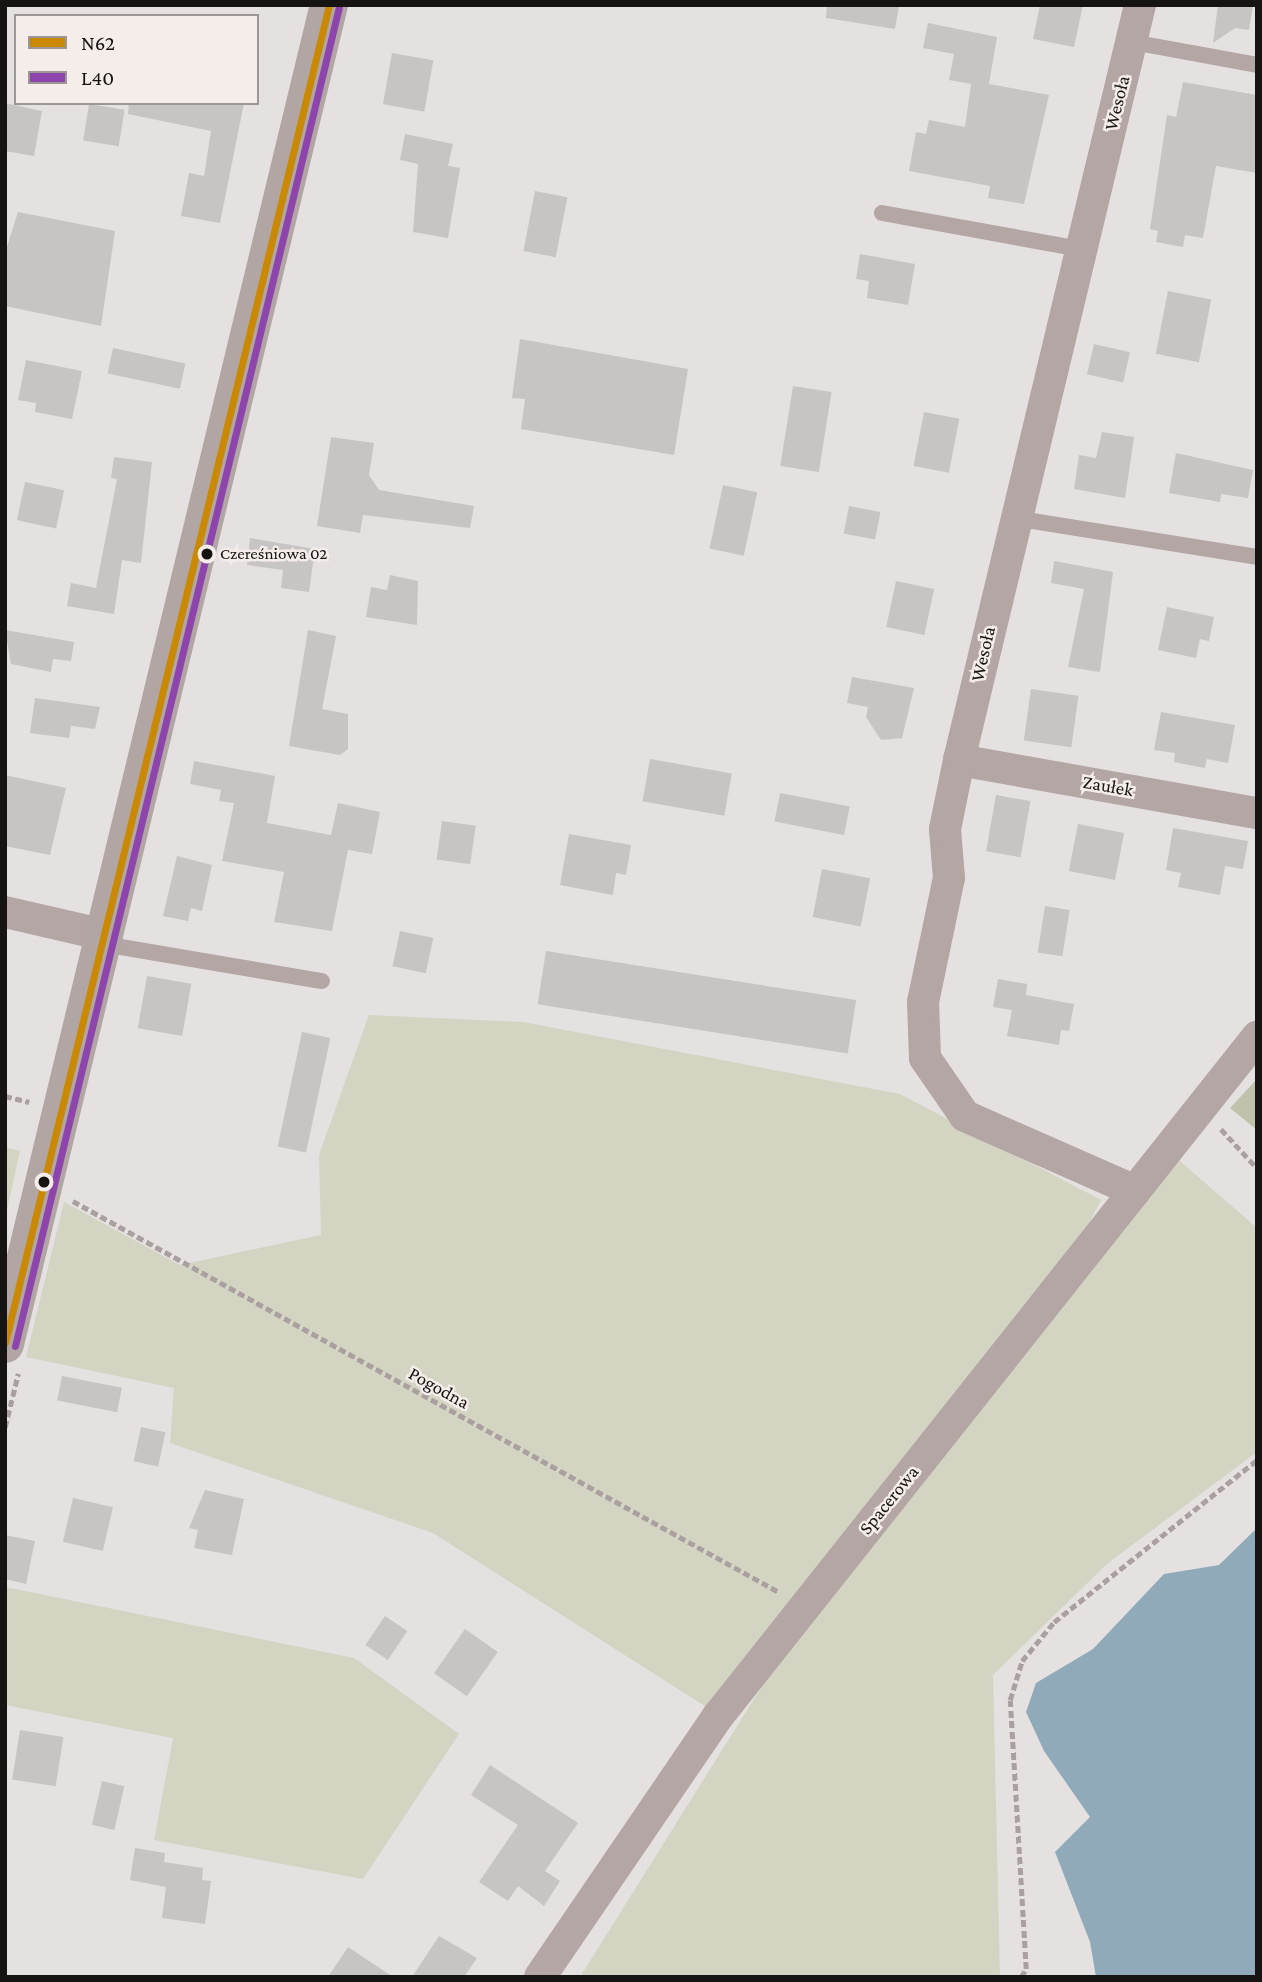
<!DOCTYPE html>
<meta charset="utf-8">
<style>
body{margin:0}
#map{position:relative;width:1262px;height:1982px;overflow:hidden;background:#e5e1e0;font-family:"Crimson Pro",serif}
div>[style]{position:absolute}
.green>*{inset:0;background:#d3d4c2}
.forest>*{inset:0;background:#c1c2ac}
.water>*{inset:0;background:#90aaba}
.building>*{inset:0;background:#c7c4c4;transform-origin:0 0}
.path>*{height:4.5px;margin-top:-2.25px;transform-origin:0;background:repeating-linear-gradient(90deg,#a9a09f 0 7px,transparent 0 10.5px)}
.lane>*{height:16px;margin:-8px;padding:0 8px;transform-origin:8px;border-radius:8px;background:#b3a6a5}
.street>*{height:32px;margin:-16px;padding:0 16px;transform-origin:16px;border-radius:16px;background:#b3a6a5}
.secondary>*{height:38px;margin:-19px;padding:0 19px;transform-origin:19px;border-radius:19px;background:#b2a6a4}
.bus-1>*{height:7px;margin:-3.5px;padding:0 3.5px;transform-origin:3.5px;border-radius:3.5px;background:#ca8904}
.bus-2>*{height:7px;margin:-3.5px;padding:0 3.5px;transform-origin:3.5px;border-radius:3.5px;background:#8e44ad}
.dots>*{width:19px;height:19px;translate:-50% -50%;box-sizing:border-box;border:4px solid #f5edea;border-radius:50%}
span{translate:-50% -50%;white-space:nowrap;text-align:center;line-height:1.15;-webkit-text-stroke:5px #f5edea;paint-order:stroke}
.bus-label{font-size:17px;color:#161413}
.left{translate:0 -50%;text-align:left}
.street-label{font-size:19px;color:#161413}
.frame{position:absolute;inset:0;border:7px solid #161413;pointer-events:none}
.legend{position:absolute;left:14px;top:14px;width:245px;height:91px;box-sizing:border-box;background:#f5edea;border:2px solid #9c9694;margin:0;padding:9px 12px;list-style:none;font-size:21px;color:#161413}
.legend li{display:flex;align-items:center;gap:14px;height:35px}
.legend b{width:35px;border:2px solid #9c9694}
</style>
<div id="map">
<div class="green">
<i style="clip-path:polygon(369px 1015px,523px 1022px,900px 1094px,1101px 1200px,1076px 1248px,711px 1710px,433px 1533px,170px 1443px,174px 1388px,26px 1357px,64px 1202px,180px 1265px,321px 1235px,319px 1155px)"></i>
<i style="clip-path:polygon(5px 1147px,20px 1151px,5px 1219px)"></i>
<i style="clip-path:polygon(1174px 1156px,1257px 1228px,1257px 1452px,1108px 1563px,993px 1675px,1000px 1977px,580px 1977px,789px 1643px)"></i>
<i style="clip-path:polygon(5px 1587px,354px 1658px,459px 1734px,363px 1879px,154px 1840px,173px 1738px,5px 1705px)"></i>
</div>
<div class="forest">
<i style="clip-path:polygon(1257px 1079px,1257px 1130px,1230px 1108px)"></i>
</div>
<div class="water">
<i style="clip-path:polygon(1257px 1528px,1257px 1977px,1096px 1977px,1090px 1942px,1055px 1852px,1090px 1817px,1044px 1751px,1026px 1712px,1036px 1683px,1093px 1649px,1164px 1574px,1219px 1565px)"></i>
</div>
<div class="building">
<i style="clip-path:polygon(827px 5px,899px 5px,895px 29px,826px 18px)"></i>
<i style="clip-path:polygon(1040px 5px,1083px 5px,1074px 47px,1033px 39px)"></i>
<i style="clip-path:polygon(1218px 5px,1253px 5px,1249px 30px,1235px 28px,1213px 43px)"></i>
<i style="clip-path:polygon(928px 23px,997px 37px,989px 84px,1049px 95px,1024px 204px,988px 198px,990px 186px,909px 171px,916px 132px,926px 134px,929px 120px,965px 127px,971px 84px,949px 80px,954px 54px,923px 48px)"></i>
<i style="left:392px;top:53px;width:42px;height:52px;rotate:10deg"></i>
<i style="clip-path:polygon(1183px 82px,1257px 95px,1257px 173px,1216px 166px,1203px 238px,1185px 235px,1183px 247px,1156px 242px,1158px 231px,1150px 229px,1167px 115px,1176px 117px)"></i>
<i style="clip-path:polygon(5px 103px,42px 111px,34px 156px,5px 151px)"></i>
<i style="clip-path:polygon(129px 103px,244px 103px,220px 223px,181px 216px,189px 173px,204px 176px,211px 131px,128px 114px)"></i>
<i style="left:89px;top:104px;width:36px;height:37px;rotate:9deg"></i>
<i style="clip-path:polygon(405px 134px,453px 144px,448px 166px,460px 168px,448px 238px,413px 232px,418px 164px,400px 160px)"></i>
<i style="left:535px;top:191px;width:33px;height:61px;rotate:11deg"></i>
<i style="clip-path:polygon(18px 212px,115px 231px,101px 326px,5px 306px,5px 253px)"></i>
<i style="clip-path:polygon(860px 254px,915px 264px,908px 305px,867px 298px,869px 281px,856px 279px)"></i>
<i style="left:1168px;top:291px;width:44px;height:64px;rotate:11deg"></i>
<i style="clip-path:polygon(520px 339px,688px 369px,674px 455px,521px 429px,525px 399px,512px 398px)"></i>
<i style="left:1094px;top:344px;width:37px;height:31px;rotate:13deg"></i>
<i style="left:113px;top:348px;width:74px;height:26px;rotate:12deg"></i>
<i style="clip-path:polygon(26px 360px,82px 371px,72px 419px,35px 412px,36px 403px,18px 400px)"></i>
<i style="left:793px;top:386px;width:39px;height:81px;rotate:9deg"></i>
<i style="left:924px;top:412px;width:36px;height:55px;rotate:11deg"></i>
<i style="clip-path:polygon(1102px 432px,1134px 437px,1125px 498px,1074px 489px,1079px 455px,1096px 458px)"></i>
<i style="clip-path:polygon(331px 437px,374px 443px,369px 475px,379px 490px,474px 506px,470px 528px,363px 515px,360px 533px,317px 526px)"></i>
<i style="clip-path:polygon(1176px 453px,1253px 470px,1248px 498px,1221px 494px,1220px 502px,1169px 493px)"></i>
<i style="clip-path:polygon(114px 457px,152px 462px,141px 563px,122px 560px,114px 614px,67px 606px,71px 583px,96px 588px,117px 479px,111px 478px)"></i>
<i style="left:25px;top:482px;width:40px;height:39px;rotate:12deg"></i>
<i style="left:723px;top:485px;width:35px;height:65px;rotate:12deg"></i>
<i style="left:849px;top:506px;width:32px;height:28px;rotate:11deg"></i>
<i style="clip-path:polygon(250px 538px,315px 549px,309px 592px,281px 588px,283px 570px,247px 565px)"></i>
<i style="clip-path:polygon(1054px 561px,1113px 572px,1100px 672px,1068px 667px,1084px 589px,1051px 583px)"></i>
<i style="clip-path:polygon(390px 575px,418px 581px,417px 625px,366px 617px,371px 587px,387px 590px)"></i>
<i style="left:896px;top:581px;width:39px;height:47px;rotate:12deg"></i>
<i style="clip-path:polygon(1167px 607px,1214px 617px,1209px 641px,1200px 639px,1196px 658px,1158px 650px)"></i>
<i style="clip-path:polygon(5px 630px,74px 642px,71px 661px,53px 659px,51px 672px,11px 664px)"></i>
<i style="clip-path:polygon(308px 630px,336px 636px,322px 709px,348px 714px,348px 749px,340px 755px,289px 746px)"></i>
<i style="clip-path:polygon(852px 677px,914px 688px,902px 738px,881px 740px,866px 717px,868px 707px,847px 703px)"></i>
<i style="left:1031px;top:689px;width:48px;height:52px;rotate:8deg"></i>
<i style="clip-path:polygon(35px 698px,100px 707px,95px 729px,71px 726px,69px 738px,30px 733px)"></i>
<i style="clip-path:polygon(1161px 712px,1235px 725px,1228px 763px,1207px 759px,1205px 768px,1189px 765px,1174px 762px,1175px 753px,1154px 750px)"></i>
<i style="left:650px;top:759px;width:83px;height:43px;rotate:10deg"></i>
<i style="clip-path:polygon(194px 761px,275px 776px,267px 823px,331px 835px,338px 803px,380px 812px,372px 854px,348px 850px,332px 931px,274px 922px,284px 872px,222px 861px,234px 803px,219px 801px,221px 790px,190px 784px)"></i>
<i style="clip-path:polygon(5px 775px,66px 788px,50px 855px,5px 846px)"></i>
<i style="left:780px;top:793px;width:71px;height:29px;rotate:11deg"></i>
<i style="left:996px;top:795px;width:35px;height:57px;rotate:10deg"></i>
<i style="left:442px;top:821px;width:34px;height:39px;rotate:8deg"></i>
<i style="left:1078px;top:824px;width:47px;height:48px;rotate:11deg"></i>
<i style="clip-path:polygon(1173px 828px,1248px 841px,1243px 869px,1225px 866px,1220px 895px,1178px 887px,1181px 873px,1166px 870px)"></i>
<i style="clip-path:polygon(569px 834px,631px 845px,626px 875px,616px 873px,613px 895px,560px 885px)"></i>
<i style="clip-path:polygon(177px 856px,212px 865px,202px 911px,191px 908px,188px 921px,163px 916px)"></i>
<i style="left:822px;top:869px;width:49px;height:49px;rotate:11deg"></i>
<i style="left:1045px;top:906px;width:25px;height:47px;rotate:9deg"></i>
<i style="left:400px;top:931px;width:34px;height:36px;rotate:12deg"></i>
<i style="left:546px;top:951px;width:314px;height:54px;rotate:9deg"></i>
<i style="left:147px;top:976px;width:45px;height:53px;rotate:10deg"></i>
<i style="clip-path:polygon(998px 979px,1027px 984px,1026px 995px,1074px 1004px,1069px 1031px,1061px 1030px,1059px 1045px,1007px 1036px,1012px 1010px,993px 1007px)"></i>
<i style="left:302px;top:1032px;width:29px;height:117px;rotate:12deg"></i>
<i style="left:62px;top:1376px;width:61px;height:25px;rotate:11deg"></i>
<i style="left:141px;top:1427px;width:25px;height:35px;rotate:12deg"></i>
<i style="clip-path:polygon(205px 1490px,244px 1499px,232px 1555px,194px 1548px,198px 1530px,189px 1528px)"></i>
<i style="left:73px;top:1498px;width:41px;height:45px;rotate:13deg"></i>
<i style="clip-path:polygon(5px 1535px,35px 1541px,26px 1584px,5px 1579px)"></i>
<i style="left:385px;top:1616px;width:27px;height:35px;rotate:34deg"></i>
<i style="left:465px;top:1629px;width:40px;height:54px;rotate:35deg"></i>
<i style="left:20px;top:1730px;width:44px;height:50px;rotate:9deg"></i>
<i style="clip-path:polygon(490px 1765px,578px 1823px,545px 1871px,560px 1881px,544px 1906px,518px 1886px,508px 1901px,479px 1882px,518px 1825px,471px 1795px)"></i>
<i style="left:102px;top:1781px;width:23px;height:45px;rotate:13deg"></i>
<i style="clip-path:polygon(135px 1848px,165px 1853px,164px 1862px,203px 1868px,202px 1880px,211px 1881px,205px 1924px,162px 1918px,166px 1887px,130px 1880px)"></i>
<i style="clip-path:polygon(439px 1936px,477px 1958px,464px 1977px,412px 1977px)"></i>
<i style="clip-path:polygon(348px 1947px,393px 1977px,328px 1977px)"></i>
</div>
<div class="path">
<i style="left:5px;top:1096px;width:25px;rotate:14deg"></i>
<i style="left:1221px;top:1129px;width:53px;rotate:47.3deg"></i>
<i style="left:73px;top:1201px;width:807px;rotate:28.98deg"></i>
<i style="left:5px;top:1427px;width:55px;rotate:-76.2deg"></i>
<i style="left:1021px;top:1977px;width:9px;rotate:-58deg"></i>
<i style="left:1026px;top:1969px;width:269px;rotate:-93.4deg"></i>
<i style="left:1010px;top:1700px;width:41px;rotate:-72.9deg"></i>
<i style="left:1022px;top:1661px;width:50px;rotate:-50.6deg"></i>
<i style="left:1054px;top:1622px;width:260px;rotate:-38.6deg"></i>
</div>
<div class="lane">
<i style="left:1132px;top:42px;width:127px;rotate:10.4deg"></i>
<i style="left:882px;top:213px;width:202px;rotate:10.3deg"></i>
<i style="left:1014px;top:518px;width:246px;rotate:9.1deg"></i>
<i style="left:103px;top:944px;width:222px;rotate:9.6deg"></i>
</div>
<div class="street">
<i style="left:959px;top:760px;width:303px;rotate:10.1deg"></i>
<i style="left:5px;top:912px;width:103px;rotate:13deg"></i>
<i style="left:1135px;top:1191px;width:186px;rotate:-156.2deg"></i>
<i style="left:965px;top:1116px;width:70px;rotate:-124.6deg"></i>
<i style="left:925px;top:1058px;width:56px;rotate:-92deg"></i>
<i style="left:923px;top:1002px;width:127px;rotate:-78.2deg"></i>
<i style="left:949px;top:878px;width:49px;rotate:-94.7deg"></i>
<i style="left:945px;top:829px;width:70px;rotate:-78.5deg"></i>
<i style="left:959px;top:760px;width:776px;rotate:-76.52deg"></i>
<i style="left:540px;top:1977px;width:317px;rotate:-55.7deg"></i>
<i style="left:719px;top:1715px;width:866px;rotate:-51.57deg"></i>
</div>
<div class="secondary">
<i style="left:5px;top:1344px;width:1378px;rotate:-76.4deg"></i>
</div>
<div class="bus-1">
<i style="left:5px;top:1343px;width:1377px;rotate:-76.39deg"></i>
</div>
<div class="bus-2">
<i style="left:15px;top:1346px;width:1378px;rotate:-76.4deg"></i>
</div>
<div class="dots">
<i style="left:207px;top:554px;background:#161413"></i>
<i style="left:44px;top:1182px;background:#161413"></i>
</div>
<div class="bus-label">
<span class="left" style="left:220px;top:554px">Czereśniowa 02</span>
</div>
<div class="street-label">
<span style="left:1117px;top:103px;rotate:-76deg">Wesoła</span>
<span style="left:983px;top:654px;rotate:-77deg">Wesoła</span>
<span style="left:1108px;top:786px;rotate:10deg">Zaułek</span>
<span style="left:439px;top:1388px;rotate:29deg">Pogodna</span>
<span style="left:889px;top:1500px;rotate:-51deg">Spacerowa</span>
</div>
<div class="frame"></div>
<ul class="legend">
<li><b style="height:9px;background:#ca8904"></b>N62</li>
<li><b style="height:9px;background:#8e44ad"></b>L40</li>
</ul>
</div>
